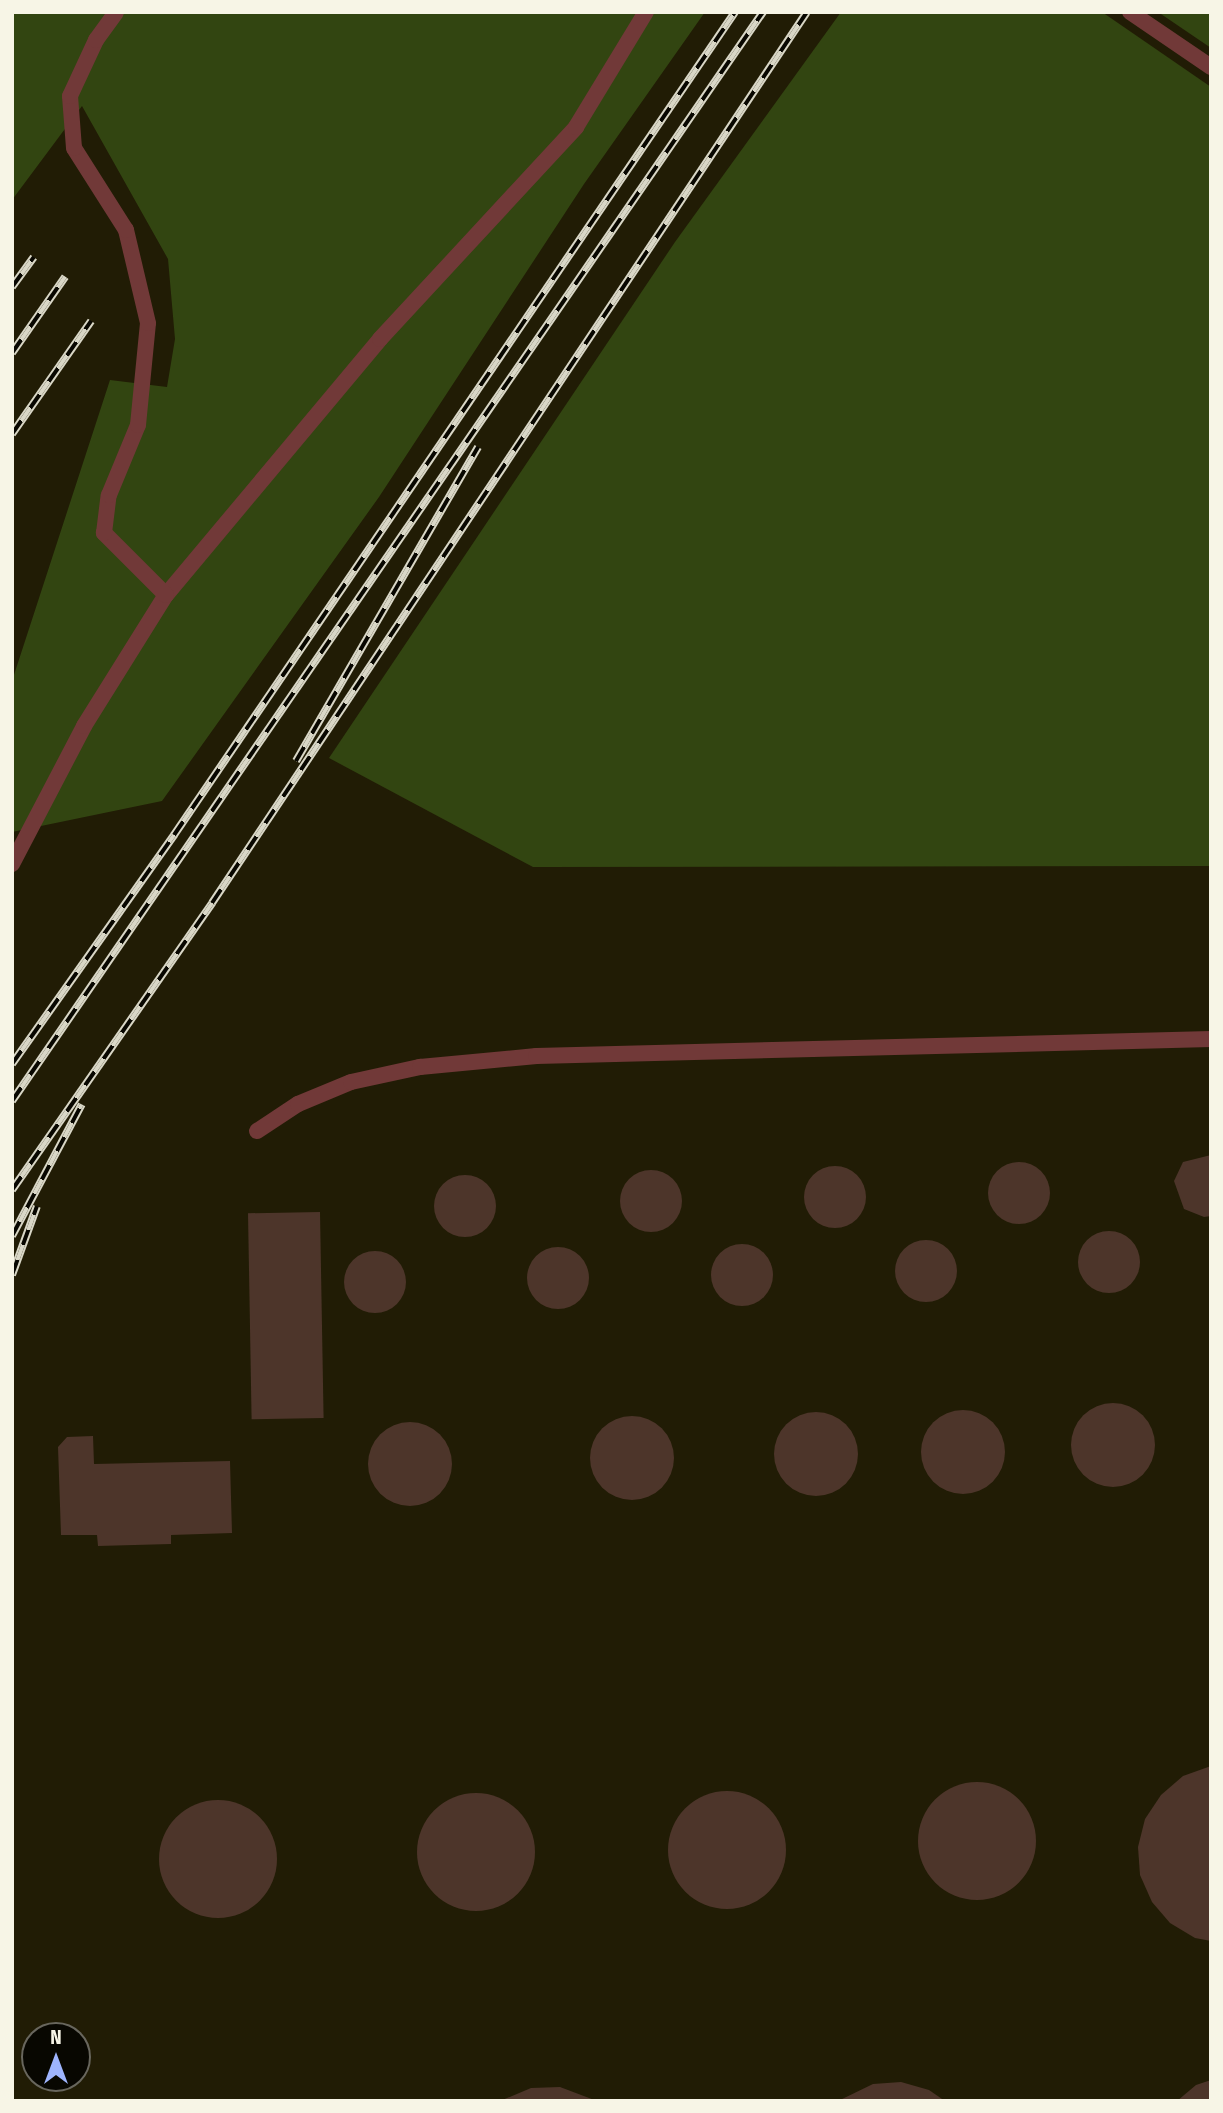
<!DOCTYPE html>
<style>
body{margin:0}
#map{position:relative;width:1223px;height:2113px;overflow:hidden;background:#211c05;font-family:"Fira Sans Condensed",sans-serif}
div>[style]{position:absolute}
.green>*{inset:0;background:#324511}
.building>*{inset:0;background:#4d352a;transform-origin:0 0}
.round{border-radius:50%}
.lane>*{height:16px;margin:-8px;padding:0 8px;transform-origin:8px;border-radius:8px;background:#713938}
.rail>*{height:8px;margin-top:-4px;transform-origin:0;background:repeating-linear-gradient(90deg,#080701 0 16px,#d9d7c7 0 32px);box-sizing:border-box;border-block:2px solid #d9d7c7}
span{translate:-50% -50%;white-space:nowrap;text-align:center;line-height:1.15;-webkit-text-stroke:5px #080701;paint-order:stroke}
.frame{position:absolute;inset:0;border:14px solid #f7f5e6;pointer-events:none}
.north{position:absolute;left:21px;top:2022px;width:70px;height:70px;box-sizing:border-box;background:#080701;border:2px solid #68665d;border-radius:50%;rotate:0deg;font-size:19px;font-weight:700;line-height:28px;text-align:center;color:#f7f5e6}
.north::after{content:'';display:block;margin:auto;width:24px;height:32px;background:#9eb4fd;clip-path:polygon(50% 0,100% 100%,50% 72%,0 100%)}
</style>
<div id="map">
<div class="green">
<i style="clip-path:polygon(12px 12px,705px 12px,584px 184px,379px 497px,162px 801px,12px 832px,12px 681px,110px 380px,167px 387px,175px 339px,168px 259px,82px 106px,12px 200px)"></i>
<i style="clip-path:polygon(841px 12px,1102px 12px,1211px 87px,1211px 866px,533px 867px,329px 758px,675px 242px)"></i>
<i style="clip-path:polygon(1158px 12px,1211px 12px,1211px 48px)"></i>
</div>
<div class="building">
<i style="clip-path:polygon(1211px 1155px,1211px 1216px,1204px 1217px,1184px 1209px,1174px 1181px,1183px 1162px)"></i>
<i class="round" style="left:988px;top:1162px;width:62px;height:62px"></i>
<i class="round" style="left:804px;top:1166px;width:62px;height:62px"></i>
<i class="round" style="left:620px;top:1170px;width:62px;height:62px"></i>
<i class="round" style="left:434px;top:1175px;width:62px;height:62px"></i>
<i style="left:320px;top:1212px;width:206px;height:72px;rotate:89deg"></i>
<i class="round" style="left:1078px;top:1231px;width:62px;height:62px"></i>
<i class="round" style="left:895px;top:1240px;width:62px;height:62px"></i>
<i class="round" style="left:711px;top:1244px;width:62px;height:62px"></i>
<i class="round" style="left:527px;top:1247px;width:62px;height:62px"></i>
<i class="round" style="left:344px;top:1251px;width:62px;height:62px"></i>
<i class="round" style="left:1071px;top:1403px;width:84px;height:84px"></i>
<i class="round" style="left:921px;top:1410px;width:84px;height:84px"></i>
<i class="round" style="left:774px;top:1412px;width:84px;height:84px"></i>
<i class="round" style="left:590px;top:1416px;width:84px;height:84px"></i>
<i class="round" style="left:368px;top:1422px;width:84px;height:84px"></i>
<i style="clip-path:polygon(93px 1436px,94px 1464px,230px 1461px,232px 1533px,171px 1535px,171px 1544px,98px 1546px,97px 1535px,61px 1535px,58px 1447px,67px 1437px)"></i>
<i style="clip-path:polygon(1211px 1766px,1211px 1941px,1195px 1938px,1170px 1923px,1152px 1902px,1140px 1875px,1138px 1847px,1145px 1819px,1161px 1795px,1183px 1776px)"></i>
<i class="round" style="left:918px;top:1782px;width:118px;height:118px"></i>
<i class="round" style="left:668px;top:1791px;width:118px;height:118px"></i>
<i class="round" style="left:417px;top:1793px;width:118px;height:118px"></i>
<i class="round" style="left:159px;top:1800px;width:118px;height:118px"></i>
<i style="clip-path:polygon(1211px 2080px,1211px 2101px,1177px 2101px,1196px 2085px)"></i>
<i style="clip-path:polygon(901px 2082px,929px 2090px,945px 2101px,838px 2101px,873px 2084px)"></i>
<i style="clip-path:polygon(560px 2087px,597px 2101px,500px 2101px,531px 2088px)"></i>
</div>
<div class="lane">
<i style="left:1130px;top:12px;width:98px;rotate:34.2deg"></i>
<i style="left:166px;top:595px;width:334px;rotate:-50.1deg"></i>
<i style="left:380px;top:339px;width:289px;rotate:-47.2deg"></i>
<i style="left:576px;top:127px;width:135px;rotate:-58.7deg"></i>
<i style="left:12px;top:864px;width:156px;rotate:-62.4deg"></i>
<i style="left:84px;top:726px;width:155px;rotate:-58deg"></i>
<i style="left:166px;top:595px;width:88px;rotate:-135deg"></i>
<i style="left:104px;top:533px;width:38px;rotate:-83deg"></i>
<i style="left:109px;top:495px;width:76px;rotate:-67.5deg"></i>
<i style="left:138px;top:425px;width:102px;rotate:-84.4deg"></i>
<i style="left:148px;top:323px;width:96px;rotate:-103.3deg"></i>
<i style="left:126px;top:230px;width:97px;rotate:-122.4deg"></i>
<i style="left:74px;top:148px;width:52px;rotate:-94.4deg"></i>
<i style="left:70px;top:96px;width:62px;rotate:-65.1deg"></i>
<i style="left:96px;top:40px;width:34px;rotate:-54deg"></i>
<i style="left:257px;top:1131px;width:49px;rotate:-33.4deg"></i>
<i style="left:298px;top:1104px;width:57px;rotate:-22.5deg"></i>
<i style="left:351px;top:1082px;width:71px;rotate:-12.3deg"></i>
<i style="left:420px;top:1067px;width:117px;rotate:-5.4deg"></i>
<i style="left:536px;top:1056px;width:675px;rotate:-1.44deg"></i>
</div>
<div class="rail">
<i style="left:12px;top:287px;width:37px;rotate:-54deg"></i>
<i style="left:12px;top:353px;width:93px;rotate:-55.1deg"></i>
<i style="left:12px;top:434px;width:138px;rotate:-55deg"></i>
<i style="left:296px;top:761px;width:363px;rotate:-59.9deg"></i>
<i style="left:12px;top:1064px;width:281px;rotate:-54.7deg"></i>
<i style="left:174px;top:835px;width:996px;rotate:-55.72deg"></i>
<i style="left:12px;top:1101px;width:1323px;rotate:-55.41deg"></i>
<i style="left:12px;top:1190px;width:350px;rotate:-55.1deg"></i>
<i style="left:212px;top:903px;width:1071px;rotate:-56.27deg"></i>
<i style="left:12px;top:1236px;width:149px;rotate:-62.1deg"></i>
<i style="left:12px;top:1275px;width:73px;rotate:-70.1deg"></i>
</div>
<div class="frame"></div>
<div class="north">N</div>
</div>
